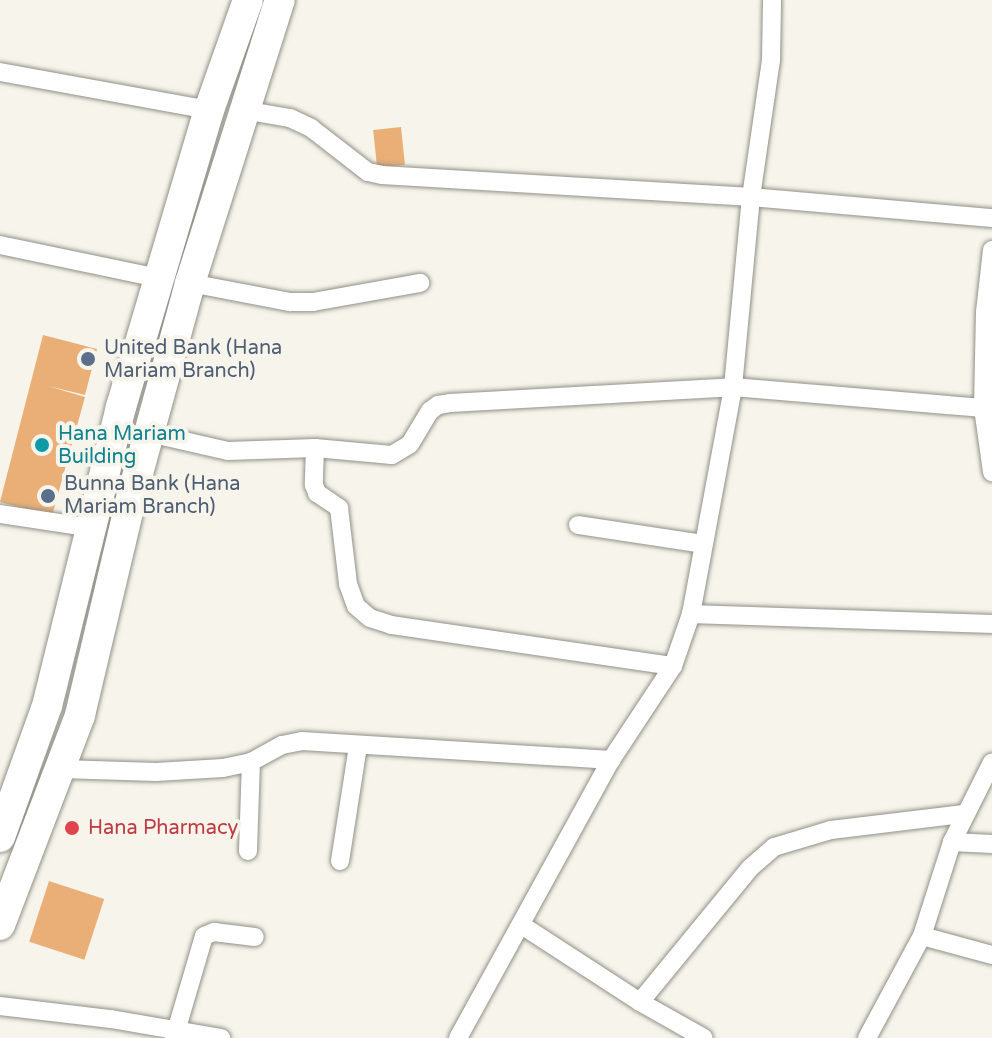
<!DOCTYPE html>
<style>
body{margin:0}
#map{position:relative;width:992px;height:1038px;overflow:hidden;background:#f7f5eb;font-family:"Varela Round",sans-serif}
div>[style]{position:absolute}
.building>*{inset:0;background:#e9af77;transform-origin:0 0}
.roads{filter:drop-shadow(0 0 2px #919087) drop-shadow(0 0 2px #919087)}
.minor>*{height:18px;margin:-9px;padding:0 9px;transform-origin:9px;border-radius:9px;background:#fff}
.primary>*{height:30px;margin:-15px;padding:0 15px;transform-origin:15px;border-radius:15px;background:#fff}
.dots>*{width:22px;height:22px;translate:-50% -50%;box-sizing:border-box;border:4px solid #f7f5eb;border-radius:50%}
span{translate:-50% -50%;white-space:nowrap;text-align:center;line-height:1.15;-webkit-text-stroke:8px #f7f5eb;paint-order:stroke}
.service-label{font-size:20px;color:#4e5e75}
.left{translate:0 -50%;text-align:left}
.culture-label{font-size:20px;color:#0d838f}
.health-label{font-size:20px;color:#be3a42}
</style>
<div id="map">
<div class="building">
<i style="left:401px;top:127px;width:38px;height:28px;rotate:84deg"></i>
<i style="clip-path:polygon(43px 335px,97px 349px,85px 395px,48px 386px,85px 397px,52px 516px,0 502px)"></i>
<i style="left:49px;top:881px;width:58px;height:64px;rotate:18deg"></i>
</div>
<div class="roads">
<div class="minor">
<i style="left:0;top:72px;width:212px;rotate:10.3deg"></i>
<i style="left:243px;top:110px;width:48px;rotate:9.7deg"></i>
<i style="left:290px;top:118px;width:23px;rotate:25deg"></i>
<i style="left:311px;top:128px;width:72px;rotate:37.7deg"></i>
<i style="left:368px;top:172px;width:14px;rotate:12deg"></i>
<i style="left:382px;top:175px;width:370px;rotate:3.4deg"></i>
<i style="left:751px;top:197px;width:242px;rotate:5deg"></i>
<i style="left:0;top:245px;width:161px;rotate:11.8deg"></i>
<i style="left:992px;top:250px;width:62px;rotate:96.4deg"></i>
<i style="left:985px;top:312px;width:96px;rotate:91.2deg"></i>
<i style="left:983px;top:408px;width:65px;rotate:82deg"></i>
<i style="left:190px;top:283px;width:102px;rotate:10.8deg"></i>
<i style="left:290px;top:302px;width:23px"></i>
<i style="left:313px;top:302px;width:109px;rotate:-10.1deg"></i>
<i style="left:149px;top:433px;width:81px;rotate:12.8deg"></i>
<i style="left:228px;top:451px;width:87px;rotate:-2deg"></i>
<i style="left:315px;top:448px;width:77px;rotate:5.2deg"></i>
<i style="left:392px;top:455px;width:21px;rotate:-31deg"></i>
<i style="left:410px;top:444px;width:39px;rotate:-59deg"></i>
<i style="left:430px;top:411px;width:10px;rotate:-37deg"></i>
<i style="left:438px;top:405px;width:12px;rotate:-9deg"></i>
<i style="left:450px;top:403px;width:283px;rotate:-3.2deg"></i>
<i style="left:733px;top:387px;width:251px;rotate:4.8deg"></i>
<i style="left:315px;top:448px;width:37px;rotate:92deg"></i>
<i style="left:314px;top:485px;width:9px;rotate:69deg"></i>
<i style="left:317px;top:493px;width:27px;rotate:34deg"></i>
<i style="left:339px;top:508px;width:77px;rotate:83.2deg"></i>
<i style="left:348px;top:584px;width:23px;rotate:70deg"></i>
<i style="left:356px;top:606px;width:18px;rotate:41deg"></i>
<i style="left:370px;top:618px;width:22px;rotate:18deg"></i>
<i style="left:391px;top:625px;width:285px;rotate:8.3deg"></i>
<i style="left:0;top:514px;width:94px;rotate:8.6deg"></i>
<i style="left:578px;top:525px;width:127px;rotate:8.6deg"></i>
<i style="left:691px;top:614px;width:301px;rotate:1.9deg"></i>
<i style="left:61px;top:769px;width:95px;rotate:1.8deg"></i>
<i style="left:156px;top:772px;width:67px;rotate:-3.4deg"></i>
<i style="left:223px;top:768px;width:29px;rotate:-12deg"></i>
<i style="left:251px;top:762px;width:35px;rotate:-29deg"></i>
<i style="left:282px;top:745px;width:20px;rotate:-11deg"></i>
<i style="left:302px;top:741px;width:310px;rotate:3.5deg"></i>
<i style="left:952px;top:842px;width:40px;rotate:2.9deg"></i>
<i style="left:248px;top:851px;width:89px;rotate:-88.1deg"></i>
<i style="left:340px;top:861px;width:116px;rotate:-81.1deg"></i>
<i style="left:523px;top:926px;width:140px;rotate:33deg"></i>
<i style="left:640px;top:1002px;width:73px;rotate:29.4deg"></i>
<i style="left:922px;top:936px;width:73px;rotate:15.2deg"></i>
<i style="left:640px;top:1002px;width:173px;rotate:-50.6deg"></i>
<i style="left:750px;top:868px;width:32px;rotate:-41deg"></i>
<i style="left:774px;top:847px;width:59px;rotate:-16.6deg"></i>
<i style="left:831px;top:830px;width:134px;rotate:-6.9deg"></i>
<i style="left:0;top:1006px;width:112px;rotate:6.7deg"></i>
<i style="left:111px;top:1019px;width:112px;rotate:9.8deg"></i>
<i style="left:174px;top:1038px;width:106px;rotate:-73.6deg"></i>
<i style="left:204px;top:936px;width:11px;rotate:-22deg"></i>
<i style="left:214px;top:932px;width:41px;rotate:7deg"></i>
<i style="left:458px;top:1038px;width:317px;rotate:-61.2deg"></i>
<i style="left:611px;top:760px;width:113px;rotate:-56.6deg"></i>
<i style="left:673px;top:666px;width:55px;rotate:-70.9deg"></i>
<i style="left:691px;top:614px;width:231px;rotate:-79.5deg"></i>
<i style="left:733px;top:387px;width:191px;rotate:-84.6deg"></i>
<i style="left:751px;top:197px;width:138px;rotate:-81.7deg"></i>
<i style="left:771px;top:60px;width:60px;rotate:-89deg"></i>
<i style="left:867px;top:1038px;width:116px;rotate:-61.7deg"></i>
<i style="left:922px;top:936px;width:99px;rotate:-72.3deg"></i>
<i style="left:952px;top:842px;width:89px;rotate:-63.4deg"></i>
</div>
<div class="primary">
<i style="left:0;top:837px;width:139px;rotate:-70.3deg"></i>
<i style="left:47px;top:706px;width:308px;rotate:-76.1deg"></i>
<i style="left:121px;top:407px;width:310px;rotate:-73.5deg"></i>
<i style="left:209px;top:110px;width:117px;rotate:-70.5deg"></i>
<i style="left:0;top:925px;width:225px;rotate:-69.1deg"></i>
<i style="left:80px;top:715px;width:222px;rotate:-76.7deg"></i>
<i style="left:131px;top:499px;width:224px;rotate:-74.7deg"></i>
<i style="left:190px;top:283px;width:297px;rotate:-72.4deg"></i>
</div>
</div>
<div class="dots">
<i style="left:88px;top:359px;background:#5c6f8a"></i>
<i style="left:42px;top:445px;background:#0f9aa8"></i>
<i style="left:48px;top:496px;background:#5c6f8a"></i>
<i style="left:72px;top:828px;background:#e0444e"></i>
</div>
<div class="service-label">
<span class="left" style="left:104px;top:360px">United Bank (Hana<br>Mariam Branch)</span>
<span class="left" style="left:64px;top:496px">Bunna Bank (Hana<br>Mariam Branch)</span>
</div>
<div class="culture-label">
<span class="left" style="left:58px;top:446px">Hana Mariam<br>Building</span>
</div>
<div class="health-label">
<span class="left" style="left:88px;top:828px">Hana Pharmacy</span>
</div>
</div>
